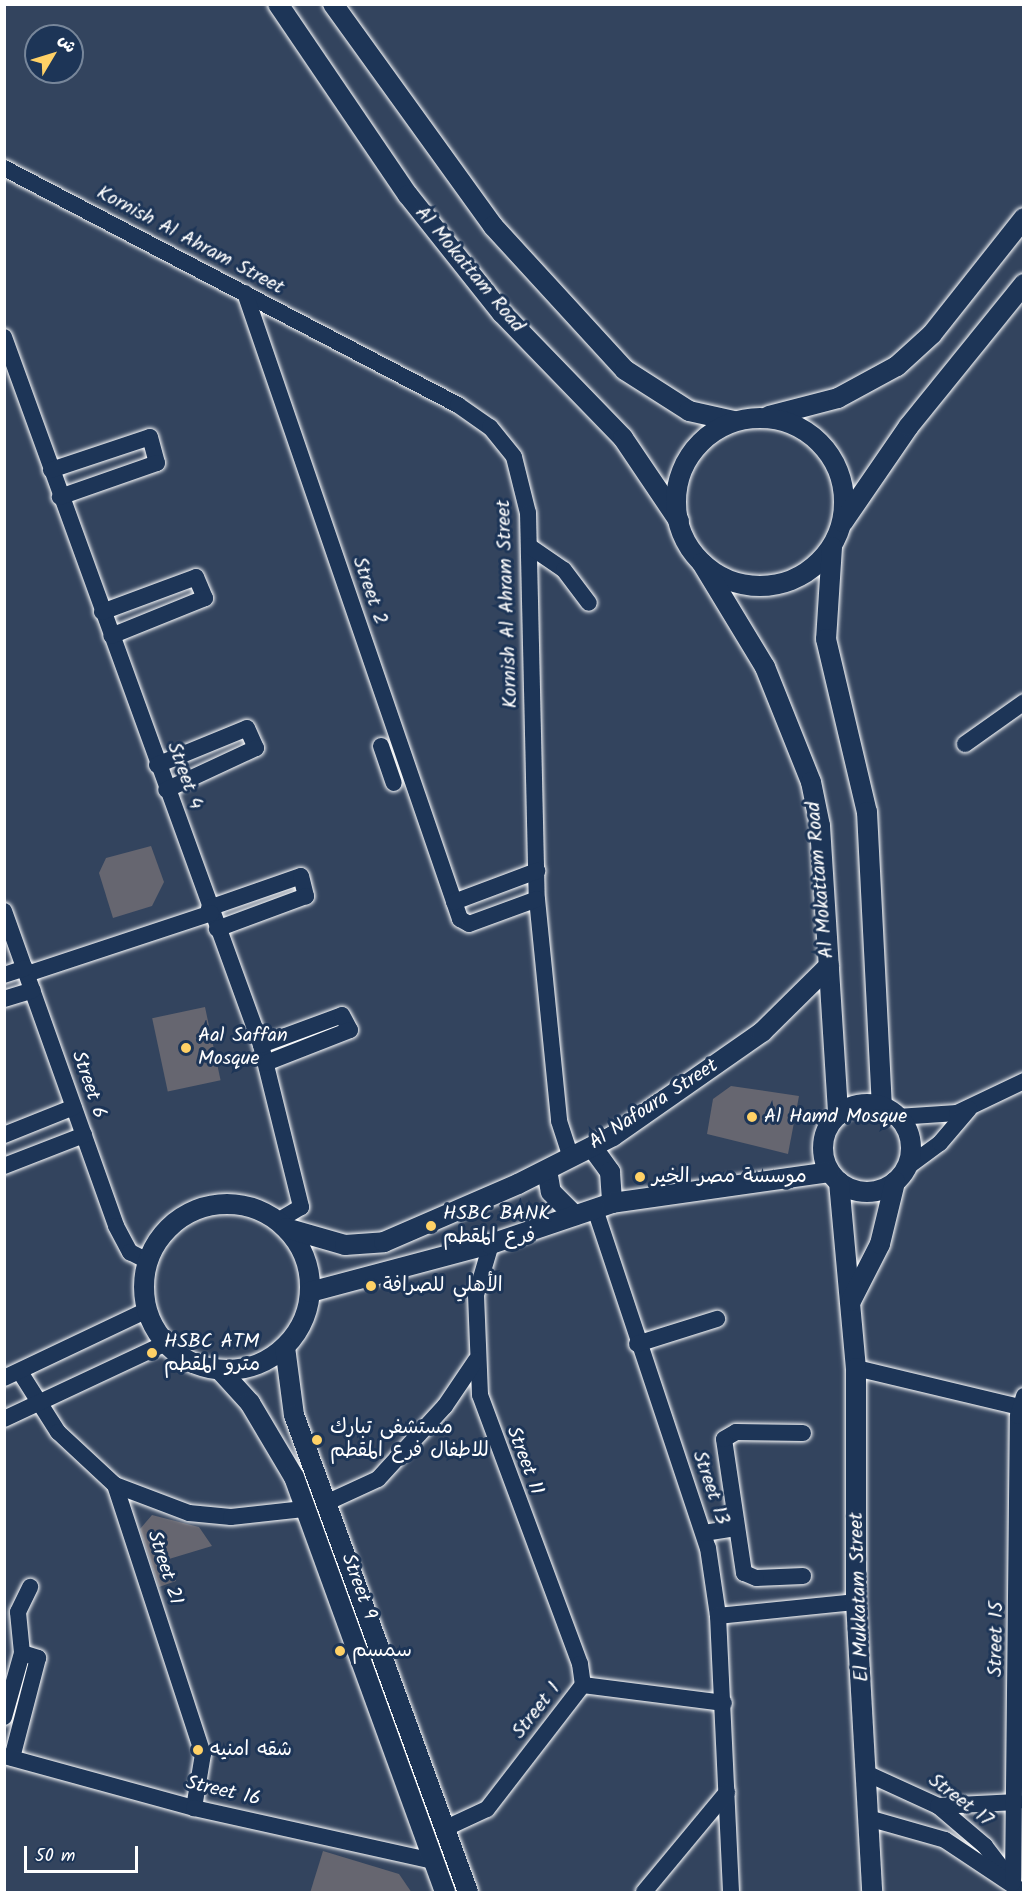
<!DOCTYPE html>
<meta charset="utf-8">
<style>
body{margin:0}
#map{position:relative;width:1028px;height:1897px;overflow:hidden;background:#33445e;font-family:Kalam,"Playpen Sans Arabic",sans-serif}
div>[style]{position:absolute}
.building>*{inset:0;background:#666670;transform-origin:0 0}
.roads{filter:drop-shadow(0 0 2px #fff) drop-shadow(0 0 2px #fff)}
.minor>*{height:16px;margin:-8px;padding:0 8px;transform-origin:8px;border-radius:8px;background:#1d3557}
.major>*{height:20px;margin:-10px;padding:0 10px;transform-origin:10px;border-radius:10px;background:#1d3557}
.major>.ring{margin:-10px;padding:0;box-sizing:content-box;background:none;border:20px solid #1d3557;border-radius:50%}
.dots>*{width:16px;height:16px;translate:-50% -50%;box-sizing:border-box;border:3px solid #1d3557;border-radius:50%}
span{translate:-50% -50%;white-space:nowrap;text-align:center;line-height:1.15;-webkit-text-stroke:6px #1d3557;paint-order:stroke}
.street-label{font-size:20px;color:#fff}
.poi-label{font-size:20px;color:#fff}
.left{translate:0 -50%;text-align:left}
.frame{position:absolute;inset:0;border:6px solid #fff;pointer-events:none}
.north{position:absolute;left:24px;top:24px;width:60px;height:60px;box-sizing:border-box;background:#1d3557;border:2px solid #77869a;border-radius:50%;rotate:52deg;font-size:16px;font-weight:700;line-height:24px;text-align:center;color:#fff}
.north::after{content:'';display:block;margin:auto;width:21px;height:27px;background:#ffd166;clip-path:polygon(50% 0,100% 100%,50% 72%,0 100%)}
.scale{position:absolute;left:24px;top:1846px;width:114px;height:27px;box-sizing:border-box;border:3px solid #fff;border-top:0;padding-left:8px;font-size:18px;line-height:21px;white-space:nowrap;color:#fff;-webkit-text-stroke:4px #1d3557;paint-order:stroke}
</style>
<div id="map">
<div class="building">
<i style="clip-path:polygon(151px 846px,164px 882px,152px 906px,113px 918px,99px 873px,106px 858px)"></i>
<i style="left:205px;top:1007px;width:75px;height:54px;rotate:78deg"></i>
<i style="clip-path:polygon(731px 1086px,799px 1096px,788px 1154px,707px 1134px,713px 1099px)"></i>
<i style="clip-path:polygon(152px 1515px,199px 1527px,212px 1546px,169px 1559px,176px 1581px,159px 1587px,140px 1529px)"></i>
<i style="clip-path:polygon(323px 1851px,399px 1874px,412px 1893px,310px 1893px)"></i>
</div>
<div class="roads">
<div class="minor">
<i style="left:4px;top:168px;width:512px;rotate:27.57deg"></i>
<i style="left:458px;top:405px;width:39px;rotate:35deg"></i>
<i style="left:490px;top:427px;width:38px;rotate:51deg"></i>
<i style="left:514px;top:457px;width:58px;rotate:76deg"></i>
<i style="left:528px;top:513px;width:386px;rotate:88.7deg"></i>
<i style="left:537px;top:899px;width:223px;rotate:84.3deg"></i>
<i style="left:559px;top:1121px;width:39px;rotate:72deg"></i>
<i style="left:245px;top:293px;width:662px;rotate:71.04deg"></i>
<i style="left:460px;top:919px;width:10px;rotate:29deg"></i>
<i style="left:469px;top:924px;width:72px;rotate:-20.2deg"></i>
<i style="left:4px;top:337px;width:753px;rotate:70.05deg"></i>
<i style="left:261px;top:1045px;width:167px;rotate:76.1deg"></i>
<i style="left:301px;top:1207px;width:27px;rotate:149deg"></i>
<i style="left:51px;top:470px;width:104px;rotate:-18.4deg"></i>
<i style="left:150px;top:437px;width:27px;rotate:75deg"></i>
<i style="left:157px;top:463px;width:103px;rotate:160.7deg"></i>
<i style="left:529px;top:546px;width:42px;rotate:34.4deg"></i>
<i style="left:564px;top:570px;width:41px;rotate:52.9deg"></i>
<i style="left:102px;top:612px;width:100px;rotate:-20.4deg"></i>
<i style="left:196px;top:577px;width:23px;rotate:67deg"></i>
<i style="left:205px;top:598px;width:101px;rotate:158deg"></i>
<i style="left:965px;top:744px;width:72px;rotate:-35.4deg"></i>
<i style="left:381px;top:746px;width:39px;rotate:71deg"></i>
<i style="left:157px;top:765px;width:97px;rotate:-22.3deg"></i>
<i style="left:247px;top:728px;width:22px;rotate:66deg"></i>
<i style="left:256px;top:748px;width:99px;rotate:155deg"></i>
<i style="left:454px;top:902px;width:89px;rotate:-20.5deg"></i>
<i style="left:209px;top:908px;width:97px;rotate:-19.2deg"></i>
<i style="left:301px;top:876px;width:21px;rotate:76deg"></i>
<i style="left:306px;top:896px;width:95px;rotate:159.7deg"></i>
<i style="left:4px;top:911px;width:334px;rotate:70.4deg"></i>
<i style="left:116px;top:1226px;width:30px;rotate:62deg"></i>
<i style="left:130px;top:1252px;width:20px;rotate:27deg"></i>
<i style="left:27px;top:974px;width:194px;rotate:-18.3deg"></i>
<i style="left:4px;top:975px;width:22px;rotate:-18deg"></i>
<i style="left:4px;top:999px;width:30px;rotate:-17deg"></i>
<i style="left:261px;top:1045px;width:86px;rotate:-20.3deg"></i>
<i style="left:342px;top:1015px;width:17px;rotate:62deg"></i>
<i style="left:350px;top:1030px;width:90px;rotate:158.6deg"></i>
<i style="left:897px;top:1117px;width:60px;rotate:-3.8deg"></i>
<i style="left:957px;top:1113px;width:74px;rotate:-25.5deg"></i>
<i style="left:4px;top:1135px;width:75px;rotate:-21.8deg"></i>
<i style="left:4px;top:1166px;width:86px;rotate:-21.2deg"></i>
<i style="left:906px;top:1168px;width:42px;rotate:-36.3deg"></i>
<i style="left:940px;top:1143px;width:45px;rotate:-49.5deg"></i>
<i style="left:595px;top:1209px;width:357px;rotate:71.6deg"></i>
<i style="left:708px;top:1548px;width:69px;rotate:81.6deg"></i>
<i style="left:718px;top:1616px;width:276px;rotate:87.3deg"></i>
<i style="left:491px;top:1244px;width:53px;rotate:106.4deg"></i>
<i style="left:476px;top:1295px;width:100px;rotate:87.7deg"></i>
<i style="left:480px;top:1395px;width:287px;rotate:69.6deg"></i>
<i style="left:580px;top:1664px;width:21px;rotate:82deg"></i>
<i style="left:637px;top:1344px;width:84px;rotate:-17.4deg"></i>
<i style="left:856px;top:1368px;width:173px;rotate:13.4deg"></i>
<i style="left:20px;top:1372px;width:71px;rotate:57.7deg"></i>
<i style="left:58px;top:1432px;width:78px;rotate:42.9deg"></i>
<i style="left:115px;top:1485px;width:283px;rotate:71.9deg"></i>
<i style="left:203px;top:1754px;width:55px;rotate:99.5deg"></i>
<i style="left:4px;top:1378px;width:158px;rotate:-25.4deg"></i>
<i style="left:4px;top:1419px;width:179px;rotate:-25.1deg"></i>
<i style="left:115px;top:1485px;width:79px;rotate:20.7deg"></i>
<i style="left:189px;top:1513px;width:42px;rotate:5.4deg"></i>
<i style="left:231px;top:1517px;width:73px;rotate:-6.3deg"></i>
<i style="left:328px;top:1502px;width:55px;rotate:-24.7deg"></i>
<i style="left:378px;top:1479px;width:99px;rotate:-47.5deg"></i>
<i style="left:445px;top:1406px;width:55px;rotate:-56deg"></i>
<i style="left:704px;top:1533px;width:32px;rotate:-9deg"></i>
<i style="left:803px;top:1576px;width:47px;rotate:177.6deg"></i>
<i style="left:756px;top:1578px;width:13px;rotate:-157deg"></i>
<i style="left:744px;top:1573px;width:135px;rotate:-98.5deg"></i>
<i style="left:724px;top:1439px;width:14px;rotate:-30deg"></i>
<i style="left:736px;top:1432px;width:67px;rotate:0.9deg"></i>
<i style="left:718px;top:1616px;width:139px;rotate:-5.8deg"></i>
<i style="left:22px;top:1653px;width:41px;rotate:-95.6deg"></i>
<i style="left:18px;top:1612px;width:28px;rotate:-64deg"></i>
<i style="left:4px;top:1717px;width:66px;rotate:-74.3deg"></i>
<i style="left:22px;top:1653px;width:17px;rotate:17deg"></i>
<i style="left:38px;top:1658px;width:103px;rotate:104.6deg"></i>
<i style="left:4px;top:1756px;width:197px;rotate:15.3deg"></i>
<i style="left:194px;top:1808px;width:246px;rotate:12.5deg"></i>
<i style="left:866px;top:1773px;width:79px;rotate:24.6deg"></i>
<i style="left:938px;top:1806px;width:62px;rotate:40.4deg"></i>
<i style="left:985px;top:1846px;width:46px;rotate:52.9deg"></i>
<i style="left:938px;top:1806px;width:79px;rotate:-2.9deg"></i>
<i style="left:868px;top:1818px;width:80px;rotate:15.9deg"></i>
<i style="left:945px;top:1840px;width:94px;rotate:33.7deg"></i>
<i style="left:446px;top:1828px;width:45px;rotate:-24.9deg"></i>
<i style="left:487px;top:1809px;width:157px;rotate:-52.3deg"></i>
<i style="left:583px;top:1685px;width:142px;rotate:7.3deg"></i>
<i style="left:1013px;top:1883px;width:467px;rotate:-89.4deg"></i>
<i style="left:1018px;top:1416px;width:21px;rotate:-73deg"></i>
<i style="left:644px;top:1892px;width:130px;rotate:-50.3deg"></i>
</div>
<div class="major">
<i style="left:278px;top:4px;width:231px;rotate:55.8deg"></i>
<i style="left:408px;top:195px;width:151px;rotate:51.5deg"></i>
<i style="left:502px;top:313px;width:174px;rotate:45.9deg"></i>
<i style="left:623px;top:438px;width:100px;rotate:56deg"></i>
<i style="left:333px;top:4px;width:274px;rotate:54.2deg"></i>
<i style="left:493px;top:226px;width:195px;rotate:47.5deg"></i>
<i style="left:625px;top:370px;width:76px;rotate:32.6deg"></i>
<i style="left:689px;top:411px;width:46px;rotate:12.5deg"></i>
<i style="left:769px;top:416px;width:71px;rotate:-14.6deg"></i>
<i style="left:838px;top:398px;width:67px;rotate:-28.5deg"></i>
<i style="left:897px;top:366px;width:47px;rotate:-42.4deg"></i>
<i style="left:932px;top:334px;width:148px;rotate:-51.6deg"></i>
<i class="ring" style="left:676px;top:418px;width:148px;height:148px"></i>
<i style="left:843px;top:522px;width:116px;rotate:-55.5deg"></i>
<i style="left:909px;top:426px;width:183px;rotate:-51deg"></i>
<i style="left:832px;top:547px;width:92px;rotate:93.7deg"></i>
<i style="left:826px;top:639px;width:178px;rotate:76.7deg"></i>
<i style="left:867px;top:812px;width:295px;rotate:87.1deg"></i>
<i style="left:702px;top:563px;width:122px;rotate:58.8deg"></i>
<i style="left:765px;top:667px;width:124px;rotate:68.2deg"></i>
<i style="left:811px;top:782px;width:45px;rotate:78.4deg"></i>
<i style="left:820px;top:826px;width:290px;rotate:86.4deg"></i>
<i class="ring" style="left:823px;top:1104px;width:68px;height:68px"></i>
<i style="left:592px;top:1147px;width:31px;rotate:54deg"></i>
<i style="left:610px;top:1172px;width:31px;rotate:86deg"></i>
<i style="left:547px;top:1170px;width:22px;rotate:80deg"></i>
<i style="left:551px;top:1192px;width:33px;rotate:45deg"></i>
<i style="left:839px;top:1182px;width:187px;rotate:84.8deg"></i>
<i style="left:856px;top:1368px;width:234px;rotate:90deg"></i>
<i style="left:856px;top:1602px;width:290px;rotate:86.8deg"></i>
<i class="ring" style="left:144px;top:1204px;width:146px;height:146px"></i>
<i style="left:286px;top:1228px;width:61px;rotate:16.1deg"></i>
<i style="left:345px;top:1245px;width:39px;rotate:-4deg"></i>
<i style="left:384px;top:1242px;width:146px;rotate:-23.4deg"></i>
<i style="left:518px;top:1184px;width:106px;rotate:-26.8deg"></i>
<i style="left:613px;top:1136px;width:182px;rotate:-34.9deg"></i>
<i style="left:762px;top:1032px;width:94px;rotate:-44.6deg"></i>
<i style="left:310px;top:1292px;width:187px;rotate:-14.9deg"></i>
<i style="left:491px;top:1244px;width:128px;rotate:-18.7deg"></i>
<i style="left:612px;top:1203px;width:220px;rotate:-8.1deg"></i>
<i style="left:851px;top:1301px;width:64px;rotate:-63deg"></i>
<i style="left:880px;top:1244px;width:64px;rotate:-76.4deg"></i>
<i style="left:285px;top:1347px;width:69px;rotate:82.5deg"></i>
<i style="left:294px;top:1415px;width:508px;rotate:69.96deg"></i>
<i style="left:220px;top:1370px;width:45px;rotate:47.7deg"></i>
<i style="left:250px;top:1403px;width:86px;rotate:59.3deg"></i>
<i style="left:294px;top:1477px;width:442px;rotate:70deg"></i>
</div>
</div>
<div class="dots">
<i style="left:186px;top:1048px;background:#ffd166"></i>
<i style="left:752px;top:1117px;background:#ffd166"></i>
<i style="left:640px;top:1177px;background:#ffd166"></i>
<i style="left:431px;top:1226px;background:#ffd166"></i>
<i style="left:371px;top:1286px;background:#ffd166"></i>
<i style="left:152px;top:1353px;background:#ffd166"></i>
<i style="left:317px;top:1440px;background:#ffd166"></i>
<i style="left:340px;top:1651px;background:#ffd166"></i>
<i style="left:198px;top:1750px;background:#ffd166"></i>
</div>
<div class="street-label">
<span style="left:190px;top:241px;rotate:28deg">Kornish Al Ahram Street</span>
<span style="left:469px;top:270px;rotate:50deg">Al Mokattam Road</span>
<span style="left:369px;top:591px;rotate:71deg">Street 2</span>
<span style="left:508px;top:604px;rotate:-92deg">Kornish Al Ahram Street</span>
<span style="left:184px;top:776px;rotate:70deg">Street 4</span>
<span style="left:821px;top:880px;rotate:-95deg">Al Mokattam Road</span>
<span style="left:88px;top:1085px;rotate:71deg">Street 6</span>
<span style="left:654px;top:1105px;rotate:-33deg">Al Nafoura Street</span>
<span style="left:524px;top:1461px;rotate:69deg">Street 11</span>
<span style="left:710px;top:1488px;rotate:71deg">Street 13</span>
<span style="left:164px;top:1568px;rotate:72deg">Street 21</span>
<span style="left:358px;top:1587px;rotate:70deg">Street 9</span>
<span style="left:860px;top:1597px;rotate:-92deg">El Mukkatam Street</span>
<span style="left:997px;top:1639px;rotate:-89deg">Street 15</span>
<span style="left:537px;top:1711px;rotate:-52deg">Street 1</span>
<span style="left:223px;top:1792px;rotate:13deg">Street 16</span>
<span style="left:960px;top:1801px;rotate:37deg">Street 17</span>
</div>
<div class="poi-label">
<span class="left" style="left:198px;top:1048px">Aal Saffan<br>Mosque</span>
<span class="left" style="left:764px;top:1117px">Al Hamd Mosque</span>
<span class="left" style="left:652px;top:1177px">موسسة مصر الخير</span>
<span class="left" style="left:443px;top:1226px">HSBC BANK<br>فرع المقطم</span>
<span class="left" style="left:383px;top:1286px">الأهلي للصرافة</span>
<span class="left" style="left:164px;top:1354px">HSBC ATM<br>مترو المقطم</span>
<span class="left" style="left:330px;top:1440px">مستشفى تبارك<br>للاطفال فرع المقطم</span>
<span class="left" style="left:352px;top:1651px">سمسم</span>
<span class="left" style="left:210px;top:1750px">شقه امنيه</span>
</div>
<div class="frame"></div>
<div class="north">ش</div>
<div class="scale">50 m</div>
</div>
